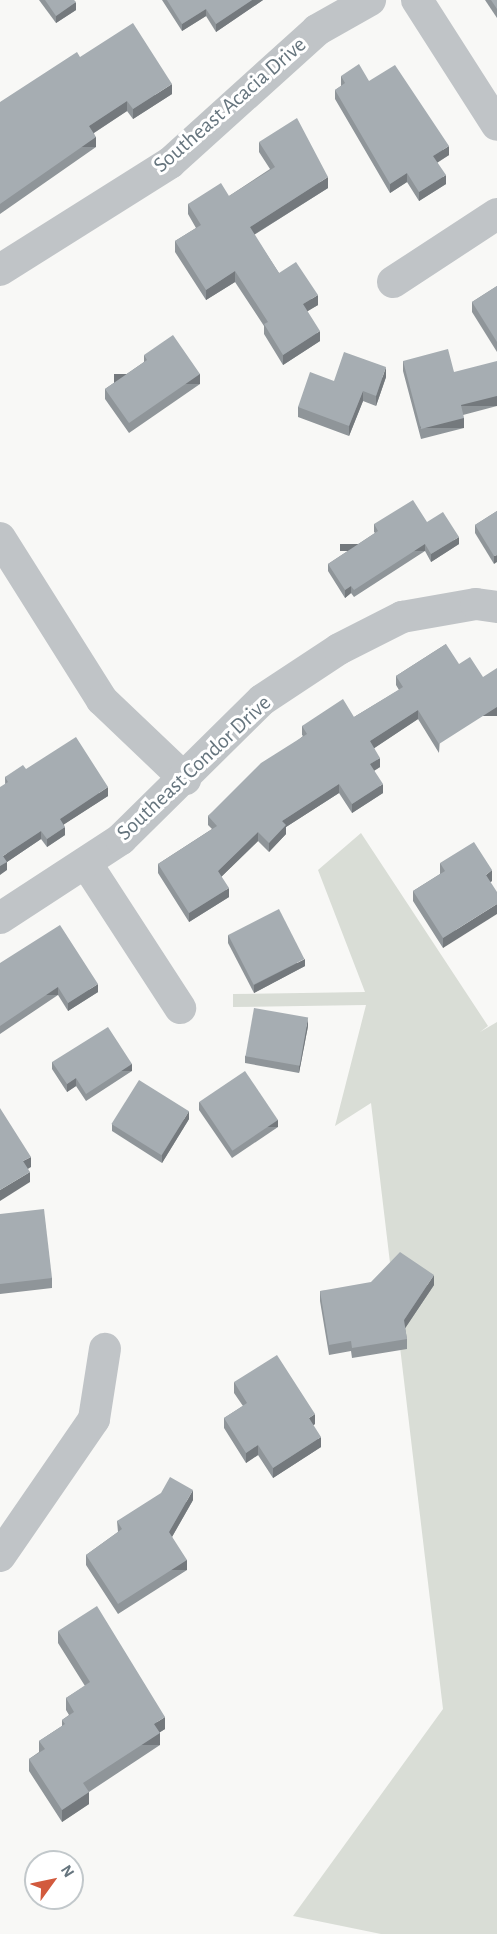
<!DOCTYPE html>
<style>
body{margin:0}
#map{position:relative;width:497px;height:1934px;overflow:hidden;background:#f8f8f6;font-family:"Alegreya Sans",sans-serif}
div>[style]{position:absolute}
.green>*{inset:0;background:#d9ddd6}
.minor>*{height:32px;margin:-16px;padding:0 16px;transform-origin:16px;border-radius:16px;background:#c0c4c7}
.wall>*{inset:0;background:#8f9599}
.shaded-wall>*{inset:0;background:#74797d;transform-origin:0 0}
.building>*{inset:0;background:#a6adb2;transform-origin:0 0}
span{translate:-50% -50%;white-space:nowrap;text-align:center;line-height:1.15;-webkit-text-stroke:6px #fff;paint-order:stroke}
.street-label{font-size:22px;color:#66757e}
.north{position:absolute;left:24px;top:1850px;width:60px;height:60px;box-sizing:border-box;background:#fff;border:2px solid #c2c8cb;border-radius:50%;rotate:57deg;font-size:16px;font-weight:700;line-height:24px;text-align:center;color:#66757e}
.north::after{content:'';display:block;margin:auto;width:21px;height:27px;background:#d25a3d;clip-path:polygon(50% 0,100% 100%,50% 72%,0 100%)}
</style>
<div id="map">
<div class="green">
<i style="clip-path:polygon(361px 833px,488px 1026px,480px 1032px,497px 1022px,497px 1934px,381px 1934px,293px 1916px,443px 1709px,371px 1103px,335px 1126px,366px 1005px,233px 1007px,233px 994px,365px 992px,318px 870px)"></i>
</div>
<div class="minor">
<i style="left:417px;top:0;width:148px;rotate:57.4deg"></i>
<i style="left:0;top:270px;width:201px;rotate:-32.2deg"></i>
<i style="left:170px;top:163px;width:198px;rotate:-42.1deg"></i>
<i style="left:317px;top:30px;width:61px;rotate:-29.5deg"></i>
<i style="left:393px;top:282px;width:124px;rotate:-33.2deg"></i>
<i style="left:0;top:538px;width:191px;rotate:57.8deg"></i>
<i style="left:102px;top:700px;width:115px;rotate:43.6deg"></i>
<i style="left:86px;top:863px;width:173px;rotate:57deg"></i>
<i style="left:0;top:918px;width:145px;rotate:-33.1deg"></i>
<i style="left:121px;top:839px;width:198px;rotate:-44.6deg"></i>
<i style="left:262px;top:700px;width:92px;rotate:-33.5deg"></i>
<i style="left:339px;top:649px;width:71px;rotate:-26.9deg"></i>
<i style="left:402px;top:617px;width:75px;rotate:-10deg"></i>
<i style="left:476px;top:604px;width:21px;rotate:8deg"></i>
<i style="left:0;top:1556px;width:166px;rotate:-55.5deg"></i>
<i style="left:94px;top:1419px;width:71px;rotate:-81.1deg"></i>
</div>
<div class="wall">
<i style="clip-path:polygon(39px 0,74px 0,76px 10px,56px 23px)"></i>
<i style="clip-path:polygon(162px 0,263px 0,216px 32px,206px 16px,182px 31px)"></i>
<i style="clip-path:polygon(485px 0,497px 0,497px 18px)"></i>
<i style="clip-path:polygon(341px 76px,369px 81px,449px 155px,437px 163px,446px 184px,419px 201px,407px 182px,390px 193px,335px 99px,335px 90px,341px 86px)"></i>
<i style="clip-path:polygon(172px 94px,133px 119px,127px 111px,94px 133px,96px 147px,0 214px,0 102px)"></i>
<i style="clip-path:polygon(259px 142px,328px 188px,254px 235px,279px 273px,318px 305px,307px 311px,320px 341px,283px 365px,264px 334px,264px 326px,235px 282px,206px 300px,175px 252px,175px 241px,196px 228px,188px 214px,188px 204px,229px 196px,270px 169px,259px 152px)"></i>
<i style="clip-path:polygon(497px 286px,497px 352px,472px 312px,472px 302px)"></i>
<i style="clip-path:polygon(144px 355px,200px 384px,129px 433px,105px 399px,105px 389px,144px 362px)"></i>
<i style="clip-path:polygon(403px 361px,454px 372px,497px 406px,463px 415px,464px 428px,421px 439px,403px 371px)"></i>
<i style="clip-path:polygon(386px 377px,376px 406px,363px 401px,349px 436px,298px 417px,298px 407px,334px 381px)"></i>
<i style="clip-path:polygon(497px 511px,494px 564px,475px 533px,475px 525px)"></i>
<i style="clip-path:polygon(427px 522px,459px 544px,431px 562px,425px 551px,354px 597px,351px 593px,345px 598px,328px 571px,328px 564px,375px 533px,374px 532px,374px 524px)"></i>
<i style="clip-path:polygon(446px 644px,439px 753px,418px 719px,374px 748px,380px 767px,374px 771px,383px 793px,352px 813px,339px 793px,286px 827px,286px 834px,269px 852px,258px 841px,221px 877px,229px 897px,189px 922px,158px 873px,158px 864px,212px 829px,208px 825px,208px 816px,303px 736px,302px 735px,302px 726px,354px 717px,399px 690px,396px 685px,396px 676px)"></i>
<i style="clip-path:polygon(26px 769px,108px 796px,64px 824px,65px 835px,47px 847px,41px 839px,7px 862px,7px 870px,5px 777px)"></i>
<i style="clip-path:polygon(440px 863px,492px 881px,490px 882px,443px 948px,413px 901px,413px 891px,440px 874px)"></i>
<i style="clip-path:polygon(228px 935px,305px 966px,254px 993px,228px 943px)"></i>
<i style="clip-path:polygon(0 963px,98px 992px,68px 1011px,58px 995px,0 1034px)"></i>
<i style="clip-path:polygon(308px 1026px,299px 1073px,245px 1063px,245px 1056px)"></i>
<i style="clip-path:polygon(52px 1062px,132px 1071px,86px 1101px,76px 1086px,67px 1092px,52px 1069px)"></i>
<i style="clip-path:polygon(199px 1102px,278px 1127px,232px 1158px,199px 1110px)"></i>
<i style="clip-path:polygon(189px 1119px,162px 1163px,112px 1131px,112px 1124px)"></i>
<i style="clip-path:polygon(0 1214px,52px 1278px,52px 1288px,0 1294px)"></i>
<i style="clip-path:polygon(434px 1285px,405px 1328px,407px 1339px,407px 1349px,352px 1358px,351px 1351px,329px 1355px,320px 1301px,320px 1291px)"></i>
<i style="clip-path:polygon(234px 1382px,315px 1424px,313px 1425px,321px 1447px,273px 1478px,258px 1455px,246px 1463px,224px 1428px,224px 1418px,243px 1406px,234px 1393px)"></i>
<i style="clip-path:polygon(193px 1500px,172px 1537px,187px 1570px,118px 1614px,86px 1565px,86px 1555px,118px 1532px,117px 1521px)"></i>
<i style="clip-path:polygon(58px 1631px,165px 1729px,160px 1732px,160px 1745px,89px 1792px,89px 1804px,62px 1822px,29px 1771px,29px 1759px,39px 1752px,39px 1741px,62px 1726px,62px 1720px,69px 1715px,66px 1710px,66px 1698px,85px 1686px,58px 1643px)"></i>
</div>
<div class="shaded-wall">
<i style="clip-path:polygon(252px 0,263px 0,216px 32px,216px 24px)"></i>
<i style="clip-path:polygon(76px 2px,76px 10px,56px 23px,56px 16px)"></i>
<i style="clip-path:polygon(206px 9px,206px 16px,182px 31px,182px 24px)"></i>
<i style="clip-path:polygon(172px 84px,172px 94px,133px 119px,133px 109px)"></i>
<i style="clip-path:polygon(127px 101px,127px 111px,89px 136px,89px 126px)"></i>
<i style="left:96px;top:137px;width:10px;height:117px;rotate:90deg"></i>
<i style="clip-path:polygon(449px 146px,449px 155px,433px 165px,433px 156px)"></i>
<i style="clip-path:polygon(407px 173px,407px 182px,390px 193px,390px 184px)"></i>
<i style="clip-path:polygon(446px 175px,446px 184px,419px 201px,419px 192px)"></i>
<i style="clip-path:polygon(328px 177px,328px 188px,250px 237px,250px 227px)"></i>
<i style="clip-path:polygon(235px 271px,235px 282px,206px 300px,206px 290px)"></i>
<i style="clip-path:polygon(318px 295px,318px 305px,303px 314px,303px 304px)"></i>
<i style="clip-path:polygon(320px 331px,320px 341px,283px 365px,283px 355px)"></i>
<i style="clip-path:polygon(386px 367px,386px 377px,376px 406px,376px 396px)"></i>
<i style="left:200px;top:374px;width:10px;height:86px;rotate:90deg"></i>
<i style="clip-path:polygon(363px 391px,363px 401px,349px 436px,349px 426px)"></i>
<i style="left:497px;top:396px;width:10px;height:37px;rotate:90deg"></i>
<i style="left:464px;top:418px;width:10px;height:44px;rotate:90deg"></i>
<i style="clip-path:polygon(459px 537px,459px 544px,431px 562px,431px 554px)"></i>
<i style="left:425px;top:544px;width:7px;height:85px;rotate:90deg"></i>
<i style="clip-path:polygon(497px 555px,497px 562px,494px 564px,494px 556px)"></i>
<i style="clip-path:polygon(351px 586px,351px 593px,345px 598px,345px 590px)"></i>
<i style="left:497px;top:707px;width:9px;height:69px;rotate:90deg"></i>
<i style="clip-path:polygon(418px 710px,418px 719px,370px 751px,370px 741px)"></i>
<i style="clip-path:polygon(380px 758px,380px 767px,370px 773px,370px 764px)"></i>
<i style="clip-path:polygon(339px 784px,339px 793px,286px 827px,286px 834px,269px 852px,269px 843px,282px 821px)"></i>
<i style="clip-path:polygon(383px 784px,383px 793px,352px 813px,352px 804px)"></i>
<i style="clip-path:polygon(108px 787px,108px 796px,60px 827px,60px 819px)"></i>
<i style="clip-path:polygon(65px 827px,65px 835px,47px 847px,47px 839px)"></i>
<i style="clip-path:polygon(41px 831px,41px 839px,7px 862px,7px 870px,0 875px,0 866px,3px 856px)"></i>
<i style="clip-path:polygon(258px 832px,258px 841px,218px 880px,218px 871px)"></i>
<i style="clip-path:polygon(492px 870px,492px 881px,486px 885px,486px 875px)"></i>
<i style="clip-path:polygon(229px 888px,229px 897px,189px 922px,189px 913px)"></i>
<i style="clip-path:polygon(497px 904px,497px 914px,443px 948px,443px 938px)"></i>
<i style="clip-path:polygon(305px 959px,305px 966px,254px 993px,254px 985px)"></i>
<i style="clip-path:polygon(98px 984px,98px 992px,68px 1011px,68px 1003px)"></i>
<i style="left:58px;top:987px;width:8px;height:70px;rotate:90deg"></i>
<i style="clip-path:polygon(308px 1018px,308px 1026px,299px 1073px,299px 1066px)"></i>
<i style="left:132px;top:1064px;width:7px;height:55px;rotate:90deg"></i>
<i style="clip-path:polygon(76px 1078px,76px 1086px,67px 1092px,67px 1084px)"></i>
<i style="clip-path:polygon(189px 1111px,189px 1119px,162px 1163px,162px 1155px)"></i>
<i style="left:278px;top:1120px;width:7px;height:55px;rotate:90deg"></i>
<i style="clip-path:polygon(31px 1157px,31px 1167px,23px 1172px,23px 1161px)"></i>
<i style="clip-path:polygon(30px 1172px,30px 1182px,0 1201px,0 1190px)"></i>
<i style="clip-path:polygon(434px 1275px,434px 1285px,404px 1330px,404px 1320px)"></i>
<i style="clip-path:polygon(315px 1414px,315px 1424px,309px 1428px,309px 1418px)"></i>
<i style="clip-path:polygon(321px 1437px,321px 1447px,273px 1478px,273px 1468px)"></i>
<i style="clip-path:polygon(258px 1445px,258px 1455px,246px 1463px,246px 1453px)"></i>
<i style="clip-path:polygon(193px 1490px,193px 1500px,169px 1542px,169px 1532px)"></i>
<i style="left:187px;top:1560px;width:10px;height:82px;rotate:90deg"></i>
<i style="clip-path:polygon(165px 1717px,165px 1729px,154px 1736px,154px 1724px)"></i>
<i style="left:160px;top:1733px;width:12px;height:92px;rotate:90deg"></i>
<i style="clip-path:polygon(89px 1792px,89px 1804px,62px 1822px,62px 1810px)"></i>
</div>
<div class="building">
<i style="clip-path:polygon(45px 0,74px 0,76px 2px,56px 16px)"></i>
<i style="clip-path:polygon(167px 0,252px 0,216px 24px,206px 9px,182px 24px)"></i>
<i style="clip-path:polygon(491px 0,497px 0,497px 9px)"></i>
<i style="clip-path:polygon(133px 23px,172px 84px,133px 109px,127px 101px,89px 126px,96px 137px,0 204px,0 102px,77px 52px,80px 57px)"></i>
<i style="clip-path:polygon(359px 64px,369px 81px,395px 65px,449px 146px,433px 156px,446px 175px,419px 192px,407px 173px,390px 184px,335px 90px,345px 83px,341px 76px)"></i>
<i style="clip-path:polygon(297px 118px,328px 177px,250px 227px,279px 273px,296px 262px,318px 295px,303px 304px,320px 331px,283px 355px,264px 324px,268px 322px,235px 271px,206px 290px,175px 241px,201px 225px,188px 204px,221px 183px,229px 196px,275px 167px,259px 142px)"></i>
<i style="clip-path:polygon(497px 286px,497px 342px,472px 302px)"></i>
<i style="clip-path:polygon(173px 335px,200px 374px,129px 423px,105px 389px,147px 360px,144px 355px)"></i>
<i style="clip-path:polygon(448px 349px,454px 372px,497px 361px,497px 396px,461px 405px,464px 418px,421px 429px,403px 361px)"></i>
<i style="clip-path:polygon(344px 352px,386px 367px,376px 396px,363px 391px,349px 426px,298px 407px,310px 372px,334px 381px)"></i>
<i style="clip-path:polygon(413px 500px,427px 522px,443px 512px,459px 537px,431px 554px,425px 544px,354px 590px,351px 586px,345px 590px,328px 564px,378px 531px,374px 524px)"></i>
<i style="clip-path:polygon(497px 511px,497px 555px,494px 556px,475px 525px)"></i>
<i style="clip-path:polygon(446px 644px,459px 664px,470px 657px,483px 677px,497px 668px,497px 707px,439px 744px,418px 710px,370px 741px,380px 758px,370px 764px,383px 784px,352px 804px,339px 784px,282px 821px,286px 825px,269px 843px,258px 832px,218px 871px,229px 888px,189px 913px,158px 864px,217px 826px,208px 816px,261px 763px,307px 734px,302px 726px,343px 699px,354px 717px,403px 687px,396px 676px)"></i>
<i style="clip-path:polygon(76px 737px,108px 787px,60px 819px,65px 827px,47px 839px,41px 831px,3px 856px,7px 862px,0 866px,0 787px,8px 782px,5px 777px,23px 765px,26px 769px)"></i>
<i style="clip-path:polygon(474px 842px,492px 870px,486px 875px,497px 892px,497px 904px,443px 938px,413px 891px,445px 871px,440px 863px)"></i>
<i style="left:279px;top:909px;width:56px;height:57px;rotate:63deg"></i>
<i style="clip-path:polygon(60px 925px,98px 984px,68px 1003px,58px 987px,0 1026px,0 963px)"></i>
<i style="left:254px;top:1008px;width:55px;height:49px;rotate:10deg"></i>
<i style="clip-path:polygon(108px 1027px,132px 1064px,86px 1094px,76px 1078px,67px 1084px,52px 1062px)"></i>
<i style="left:245px;top:1071px;width:59px;height:55px;rotate:56deg"></i>
<i style="left:139px;top:1080px;width:59px;height:52px;rotate:32deg"></i>
<i style="clip-path:polygon(0 1108px,31px 1157px,23px 1161px,30px 1172px,0 1190px)"></i>
<i style="clip-path:polygon(44px 1209px,52px 1278px,0 1284px,0 1214px)"></i>
<i style="clip-path:polygon(400px 1252px,434px 1275px,404px 1320px,407px 1339px,352px 1348px,351px 1341px,329px 1345px,320px 1291px,371px 1282px)"></i>
<i style="clip-path:polygon(277px 1355px,315px 1414px,309px 1418px,321px 1437px,273px 1468px,258px 1445px,246px 1453px,224px 1418px,247px 1403px,234px 1382px)"></i>
<i style="clip-path:polygon(170px 1477px,193px 1490px,169px 1532px,187px 1560px,118px 1604px,86px 1555px,122px 1529px,117px 1521px,161px 1493px)"></i>
<i style="clip-path:polygon(97px 1606px,165px 1717px,154px 1724px,160px 1733px,83px 1783px,89px 1792px,62px 1810px,29px 1759px,45px 1749px,39px 1741px,65px 1724px,62px 1720px,74px 1712px,66px 1698px,90px 1682px,58px 1631px)"></i>
</div>
<div class="street-label">
<span style="left:230px;top:105px;rotate:-41deg">Southeast Acacia Drive</span>
<span style="left:194px;top:768px;rotate:-43deg">Southeast Condor Drive</span>
</div>
<div class="north">N</div>
</div>
